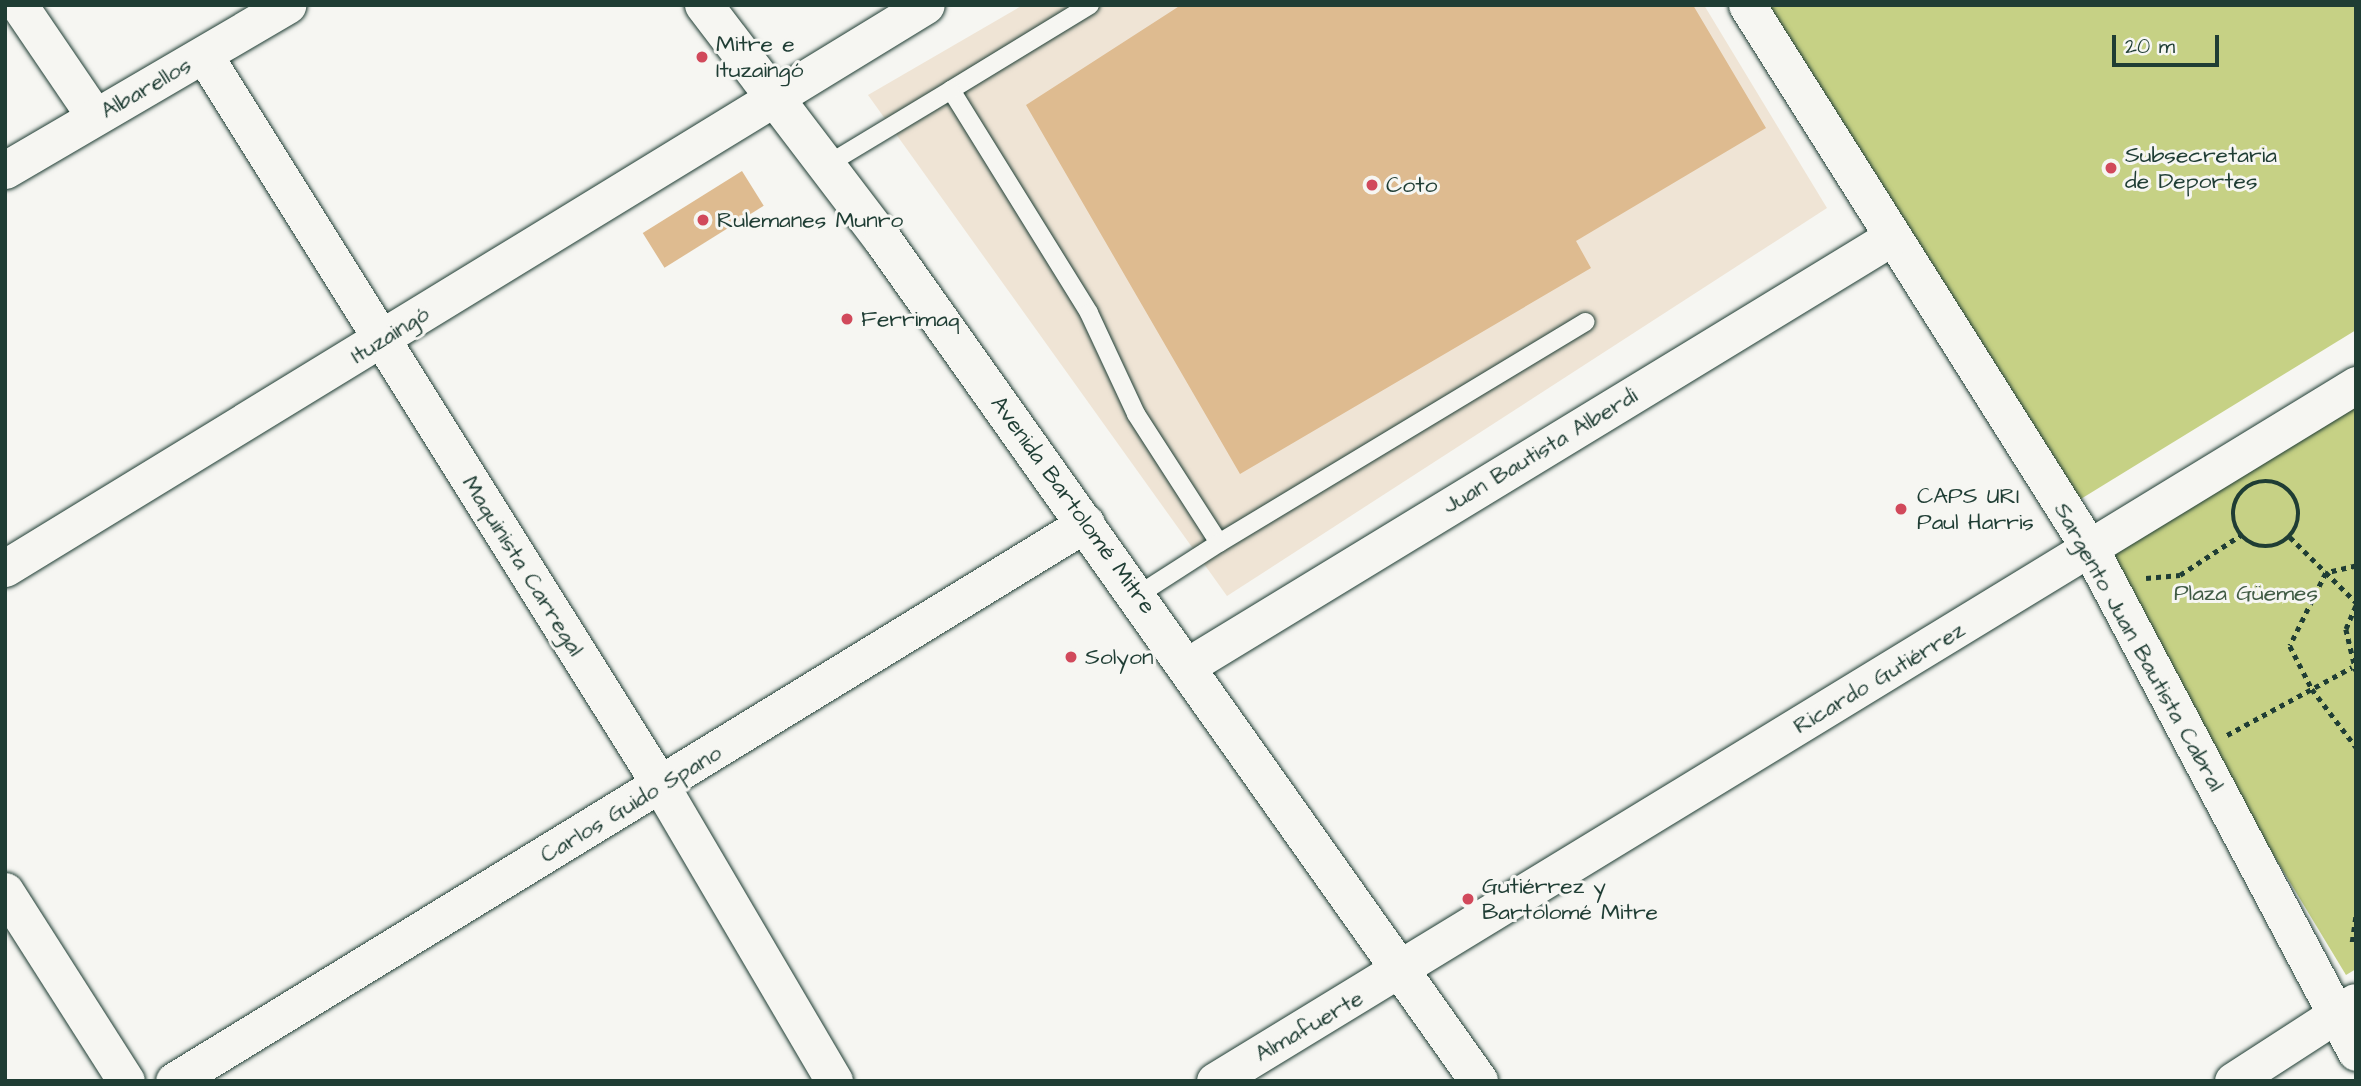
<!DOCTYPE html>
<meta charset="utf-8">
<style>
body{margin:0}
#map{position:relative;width:2361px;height:1086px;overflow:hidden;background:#f6f6f2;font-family:"Architects Daughter",sans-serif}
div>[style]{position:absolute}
.built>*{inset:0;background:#efe4d5}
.green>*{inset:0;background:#c6d185}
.building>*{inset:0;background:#debb90;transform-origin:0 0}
.path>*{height:4.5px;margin-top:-2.25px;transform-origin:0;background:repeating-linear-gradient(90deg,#1f3d34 0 5px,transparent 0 10px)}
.path>.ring{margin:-2.25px;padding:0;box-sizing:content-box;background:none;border:4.5px solid #1f3d34;border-radius:50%}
.roads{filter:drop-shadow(0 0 2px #1f3d34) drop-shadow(0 0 2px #1f3d34)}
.service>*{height:18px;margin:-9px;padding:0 9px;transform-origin:9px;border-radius:9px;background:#f6f6f2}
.minor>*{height:37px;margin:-18.5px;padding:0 18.5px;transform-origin:18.5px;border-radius:18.5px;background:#f6f6f2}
.secondary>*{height:38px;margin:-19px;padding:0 19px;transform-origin:19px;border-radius:19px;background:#f6f6f2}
.dots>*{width:19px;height:19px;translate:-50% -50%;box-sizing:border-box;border:4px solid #f6f6f2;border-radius:50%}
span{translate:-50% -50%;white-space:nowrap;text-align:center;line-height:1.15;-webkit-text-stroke:6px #f6f6f2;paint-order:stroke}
.poi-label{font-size:23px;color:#1f3d34}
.left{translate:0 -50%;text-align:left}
.street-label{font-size:23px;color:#1f3d34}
.park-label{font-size:23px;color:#405b44}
.frame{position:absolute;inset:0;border:7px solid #1f3d34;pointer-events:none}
.scale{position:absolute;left:2112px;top:35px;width:107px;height:32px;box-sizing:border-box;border:4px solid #1f3d34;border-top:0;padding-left:9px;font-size:21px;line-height:24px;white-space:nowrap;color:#1f3d34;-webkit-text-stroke:5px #f6f6f2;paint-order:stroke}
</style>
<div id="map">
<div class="built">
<i style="clip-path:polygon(1023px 5px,1704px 5px,1827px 208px,1227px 596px,868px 95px)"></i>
</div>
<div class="green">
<i style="clip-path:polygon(1767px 5px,2355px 5px,2356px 330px,2071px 505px)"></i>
<i style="clip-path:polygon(2356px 399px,2356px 969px,2346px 975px,2093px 556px)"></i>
</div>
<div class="building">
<i style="clip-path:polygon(1181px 5px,1693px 5px,1766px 128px,1576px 241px,1591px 268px,1240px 474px,1026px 105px)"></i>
<i style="left:742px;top:171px;width:41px;height:117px;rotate:58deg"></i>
</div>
<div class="path">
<i class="ring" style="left:2233px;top:481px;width:61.5px;height:61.5px"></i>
<i style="left:2290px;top:537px;width:93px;rotate:44.6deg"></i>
<i style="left:2356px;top:566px;width:31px;rotate:167deg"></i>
<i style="left:2326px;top:573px;width:81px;rotate:116.3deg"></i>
<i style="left:2290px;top:646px;width:48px;rotate:62.9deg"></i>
<i style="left:2312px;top:689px;width:73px;rotate:52.8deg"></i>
<i style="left:2146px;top:578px;width:34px;rotate:-5deg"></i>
<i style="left:2180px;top:575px;width:73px;rotate:-33.3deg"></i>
<i style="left:2356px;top:606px;width:25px;rotate:113deg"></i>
<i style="left:2346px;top:629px;width:43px;rotate:76.6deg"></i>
<i style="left:2227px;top:735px;width:142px;rotate:-28.5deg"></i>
<i style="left:2352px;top:942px;width:27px;rotate:-82deg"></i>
</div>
<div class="roads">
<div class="service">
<i style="left:1090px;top:5px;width:163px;rotate:148.6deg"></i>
<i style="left:951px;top:90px;width:262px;rotate:58.2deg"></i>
<i style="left:1089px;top:313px;width:111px;rotate:65deg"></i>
<i style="left:1136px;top:414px;width:153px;rotate:57.2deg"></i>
<i style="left:1219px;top:543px;width:428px;rotate:-31.1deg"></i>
<i style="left:825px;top:166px;width:147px;rotate:-31.1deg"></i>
<i style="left:1138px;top:595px;width:96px;rotate:-32.7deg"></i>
</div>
<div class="minor">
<i style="left:19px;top:5px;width:135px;rotate:55.8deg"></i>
<i style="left:1747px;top:5px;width:643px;rotate:57.77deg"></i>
<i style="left:2090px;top:549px;width:569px;rotate:62.13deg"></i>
<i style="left:204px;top:55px;width:862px;rotate:57.99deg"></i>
<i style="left:661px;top:786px;width:342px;rotate:59.6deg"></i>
<i style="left:5px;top:170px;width:327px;rotate:-30.3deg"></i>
<i style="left:5px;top:568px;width:1079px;rotate:-31.44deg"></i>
<i style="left:1189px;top:665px;width:823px;rotate:-31.33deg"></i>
<i style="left:5px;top:891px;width:225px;rotate:57.5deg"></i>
<i style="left:174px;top:1081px;width:1069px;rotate:-31.46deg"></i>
<i style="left:1215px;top:1081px;width:1337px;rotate:-31.38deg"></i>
<i style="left:2233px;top:1081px;width:145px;rotate:-32.9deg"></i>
</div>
<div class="secondary">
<i style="left:704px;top:5px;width:295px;rotate:52.7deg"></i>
<i style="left:883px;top:240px;width:1031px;rotate:54.68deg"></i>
</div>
</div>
<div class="dots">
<i style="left:702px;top:57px;background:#d1495b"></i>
<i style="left:2111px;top:168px;background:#d1495b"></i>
<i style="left:1372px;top:185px;background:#d1495b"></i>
<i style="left:703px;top:220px;background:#d1495b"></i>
<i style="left:847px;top:319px;background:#d1495b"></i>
<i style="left:1901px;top:509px;background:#d1495b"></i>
<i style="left:1071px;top:657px;background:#d1495b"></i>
<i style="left:1468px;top:899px;background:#d1495b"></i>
</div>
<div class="poi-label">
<span class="left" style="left:716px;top:57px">Mitre e<br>Ituzaingó</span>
<span class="left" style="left:2125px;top:168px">Subsecretaria<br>de Deportes</span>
<span class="left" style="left:1386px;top:185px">Coto</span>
<span class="left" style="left:717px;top:220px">Rulemanes Munro</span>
<span class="left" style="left:861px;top:319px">Ferrimaq</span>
<span class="left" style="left:1917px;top:509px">CAPS URI<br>Paul Harris</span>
<span class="left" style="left:1085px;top:657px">Solyon</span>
<span class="left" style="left:1482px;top:899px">Gutiérrez y<br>Bartolomé Mitre</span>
</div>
<div class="street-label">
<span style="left:146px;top:88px;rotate:-30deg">Albarellos</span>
<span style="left:390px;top:335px;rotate:-32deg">Ituzaingó</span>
<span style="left:1540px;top:451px;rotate:-31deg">Juan Bautista Alberdi</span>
<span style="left:1073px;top:505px;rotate:54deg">Avenida Bartolomé Mitre</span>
<span style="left:523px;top:566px;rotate:58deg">Maquinista Carregal</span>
<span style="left:2139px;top:647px;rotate:61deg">Sargento Juan Bautista Cabral</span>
<span style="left:1879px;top:678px;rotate:-31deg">Ricardo Gutiérrez</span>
<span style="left:631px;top:804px;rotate:-31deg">Carlos Guido Spano</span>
<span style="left:1309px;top:1026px;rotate:-30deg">Almafuerte</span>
</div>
<div class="park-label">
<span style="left:2246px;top:593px">Plaza Güemes</span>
</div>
<div class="frame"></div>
<div class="scale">20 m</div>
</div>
